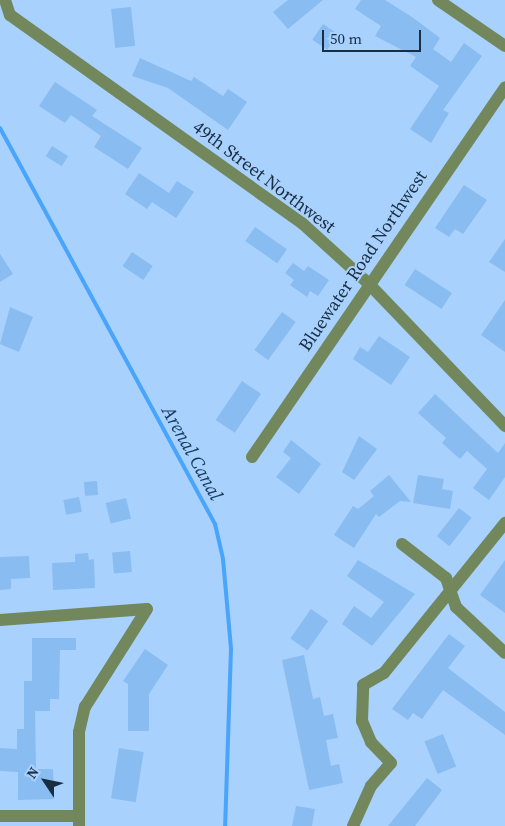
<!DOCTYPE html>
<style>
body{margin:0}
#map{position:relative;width:505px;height:826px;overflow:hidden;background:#a8d1fd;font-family:"Source Serif 4",serif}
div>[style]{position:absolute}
.stream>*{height:4px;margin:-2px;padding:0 2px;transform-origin:2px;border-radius:2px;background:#49a4fb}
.building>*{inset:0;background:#89bcf1;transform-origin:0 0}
.minor>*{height:12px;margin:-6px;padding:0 6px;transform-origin:6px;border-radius:6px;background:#72885c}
span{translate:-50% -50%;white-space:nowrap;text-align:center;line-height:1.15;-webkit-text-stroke:4px #a8d1fd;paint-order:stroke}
.street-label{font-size:18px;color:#1a2e43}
.water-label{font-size:19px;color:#183c5f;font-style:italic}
.north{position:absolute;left:20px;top:756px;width:50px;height:50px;-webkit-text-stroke:4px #a8d1fd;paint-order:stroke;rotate:304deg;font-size:14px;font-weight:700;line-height:20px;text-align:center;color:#1a2e43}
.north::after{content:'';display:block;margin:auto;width:18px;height:22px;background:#1a2e43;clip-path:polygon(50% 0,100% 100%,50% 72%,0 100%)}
.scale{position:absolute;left:322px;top:30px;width:99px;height:22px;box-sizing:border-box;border:2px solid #1a2e43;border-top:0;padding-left:6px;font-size:15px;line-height:18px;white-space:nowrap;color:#1a2e43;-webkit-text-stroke:4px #a8d1fd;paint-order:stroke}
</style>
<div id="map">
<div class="stream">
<i style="left:0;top:128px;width:451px;rotate:61.5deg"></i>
<i style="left:215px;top:524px;width:36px;rotate:77deg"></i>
<i style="left:223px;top:559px;width:90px;rotate:84.9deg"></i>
<i style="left:231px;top:649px;width:177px;rotate:91.9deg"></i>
</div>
<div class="building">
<i style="clip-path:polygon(288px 0,323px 0,288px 29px,273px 12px)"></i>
<i style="clip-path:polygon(361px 0,385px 0,412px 17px,440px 38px,433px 49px,451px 62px,464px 43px,482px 56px,443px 110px,449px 113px,431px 143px,410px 129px,439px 86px,410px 66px,416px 57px,375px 36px,381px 26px,355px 9px)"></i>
<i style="left:131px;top:7px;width:39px;height:20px;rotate:84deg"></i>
<i style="left:323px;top:24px;width:18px;height:19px;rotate:34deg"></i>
<i style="clip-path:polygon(140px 58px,191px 81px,194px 77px,223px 96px,228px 89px,247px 102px,228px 130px,168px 88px,132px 76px)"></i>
<i style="clip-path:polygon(55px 82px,97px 110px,92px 116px,142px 148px,128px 169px,94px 147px,101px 136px,71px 115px,65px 123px,39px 106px)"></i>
<i style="left:52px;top:146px;width:19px;height:12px;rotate:32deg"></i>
<i style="clip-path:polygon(139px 173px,169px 193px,177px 181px,194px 192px,176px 218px,152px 202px,147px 209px,125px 194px)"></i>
<i style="clip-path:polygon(464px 185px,487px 200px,463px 234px,455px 229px,449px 237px,435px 228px)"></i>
<i style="left:255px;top:227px;width:39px;height:17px;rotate:35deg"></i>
<i style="clip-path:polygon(505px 239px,505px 272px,489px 262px)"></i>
<i style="left:132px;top:252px;width:25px;height:17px;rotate:34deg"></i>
<i style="clip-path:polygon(0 254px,13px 274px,0 282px)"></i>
<i style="clip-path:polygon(293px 263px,304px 271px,308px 266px,329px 280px,318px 296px,310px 291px,307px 297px,290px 285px,294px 280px,285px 273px)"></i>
<i style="left:415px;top:269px;width:44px;height:19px;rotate:33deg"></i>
<i style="clip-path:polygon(505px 300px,505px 352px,481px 335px)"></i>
<i style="clip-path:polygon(10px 307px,33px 317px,19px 352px,0 344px)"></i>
<i style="left:282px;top:312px;width:17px;height:47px;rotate:36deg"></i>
<i style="clip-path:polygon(379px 336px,410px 357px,391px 385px,353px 359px,360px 347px,368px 352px)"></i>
<i style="left:242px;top:381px;width:23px;height:47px;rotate:34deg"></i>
<i style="clip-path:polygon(435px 394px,498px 453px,505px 443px,505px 477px,489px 500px,473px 488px,487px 469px,467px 451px,460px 459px,442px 443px,446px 438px,418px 413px)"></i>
<i style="clip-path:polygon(359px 436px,377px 449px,354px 480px,342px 472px)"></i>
<i style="clip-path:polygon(291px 440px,321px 464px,299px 494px,276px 477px,291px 458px,283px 452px)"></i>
<i style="clip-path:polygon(389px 475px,411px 502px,400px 501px,379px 517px,376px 514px,354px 548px,334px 535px,353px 506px,358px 509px,374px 496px,370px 491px)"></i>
<i style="clip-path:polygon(418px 475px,444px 479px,442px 489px,453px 491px,450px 509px,413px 503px)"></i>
<i style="left:97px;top:481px;width:14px;height:13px;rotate:86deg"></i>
<i style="left:79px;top:497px;width:15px;height:16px;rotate:79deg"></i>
<i style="left:126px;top:498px;width:21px;height:21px;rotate:76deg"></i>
<i style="left:459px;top:508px;width:16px;height:36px;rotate:38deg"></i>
<i style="left:130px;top:551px;width:21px;height:18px;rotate:85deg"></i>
<i style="clip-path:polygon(88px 553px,89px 560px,94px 559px,95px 588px,53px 590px,52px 563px,75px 562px,75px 554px)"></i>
<i style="clip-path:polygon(29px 556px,30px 578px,11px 579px,11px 589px,0 590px,0 557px)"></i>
<i style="clip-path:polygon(358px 560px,415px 594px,372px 646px,342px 624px,354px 606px,371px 618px,384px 602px,347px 576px)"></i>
<i style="clip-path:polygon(505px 560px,505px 613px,480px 595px)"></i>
<i style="left:311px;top:609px;width:21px;height:36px;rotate:35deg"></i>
<i style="clip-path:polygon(449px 634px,465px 646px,448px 668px,505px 712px,505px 735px,443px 690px,422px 719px,413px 713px,408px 720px,392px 709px)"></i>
<i style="clip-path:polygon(32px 638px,76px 638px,76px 650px,60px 650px,59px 699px,50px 699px,50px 711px,35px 711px,36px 769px,53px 769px,54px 799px,18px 800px,18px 772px,0 771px,0 748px,17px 749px,17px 729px,24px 729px,24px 681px,32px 681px)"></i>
<i style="clip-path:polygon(145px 649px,168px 665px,149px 694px,149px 731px,128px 731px,128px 684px,123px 681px)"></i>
<i style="clip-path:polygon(304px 655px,313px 699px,320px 697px,324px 716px,333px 714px,338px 738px,326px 740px,331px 766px,339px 764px,343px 783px,309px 790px,282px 660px)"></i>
<i style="left:443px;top:734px;width:35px;height:20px;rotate:68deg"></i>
<i style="left:119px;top:748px;width:25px;height:51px;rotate:9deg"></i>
<i style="clip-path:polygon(427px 778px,442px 790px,415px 826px,388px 826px)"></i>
<i style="clip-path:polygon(296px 806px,315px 809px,312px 826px,292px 826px)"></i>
</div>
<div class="minor">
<i style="left:5px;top:0;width:16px;rotate:72deg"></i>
<i style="left:10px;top:15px;width:359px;rotate:35.5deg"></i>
<i style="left:302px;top:223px;width:91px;rotate:42.3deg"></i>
<i style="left:369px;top:284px;width:197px;rotate:46.2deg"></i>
<i style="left:438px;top:0;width:81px;rotate:34.5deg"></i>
<i style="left:252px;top:457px;width:448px;rotate:-55.6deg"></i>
<i style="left:402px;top:544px;width:56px;rotate:37.7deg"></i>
<i style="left:446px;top:578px;width:31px;rotate:71deg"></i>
<i style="left:456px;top:607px;width:67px;rotate:43.2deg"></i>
<i style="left:0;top:620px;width:147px;rotate:-4.3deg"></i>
<i style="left:0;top:816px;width:79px"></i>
<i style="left:79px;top:826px;width:94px;rotate:-90deg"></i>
<i style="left:79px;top:732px;width:26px;rotate:-77deg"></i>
<i style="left:85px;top:707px;width:116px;rotate:-57.7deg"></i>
<i style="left:353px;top:826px;width:44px;rotate:-65.8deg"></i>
<i style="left:371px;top:786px;width:30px;rotate:-49deg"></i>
<i style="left:391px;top:763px;width:29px;rotate:-134deg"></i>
<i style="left:371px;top:742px;width:23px;rotate:-113deg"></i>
<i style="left:362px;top:721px;width:36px;rotate:-88deg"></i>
<i style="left:363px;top:685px;width:24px;rotate:-30deg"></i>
<i style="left:384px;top:673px;width:193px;rotate:-51.1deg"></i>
</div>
<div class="street-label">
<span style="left:264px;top:177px;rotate:37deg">49th Street Northwest</span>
<span style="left:363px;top:261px;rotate:-56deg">Bluewater Road Northwest</span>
</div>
<div class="water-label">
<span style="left:192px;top:453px;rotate:61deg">Arenal Canal</span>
</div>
<div class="north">N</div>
<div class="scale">50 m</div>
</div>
